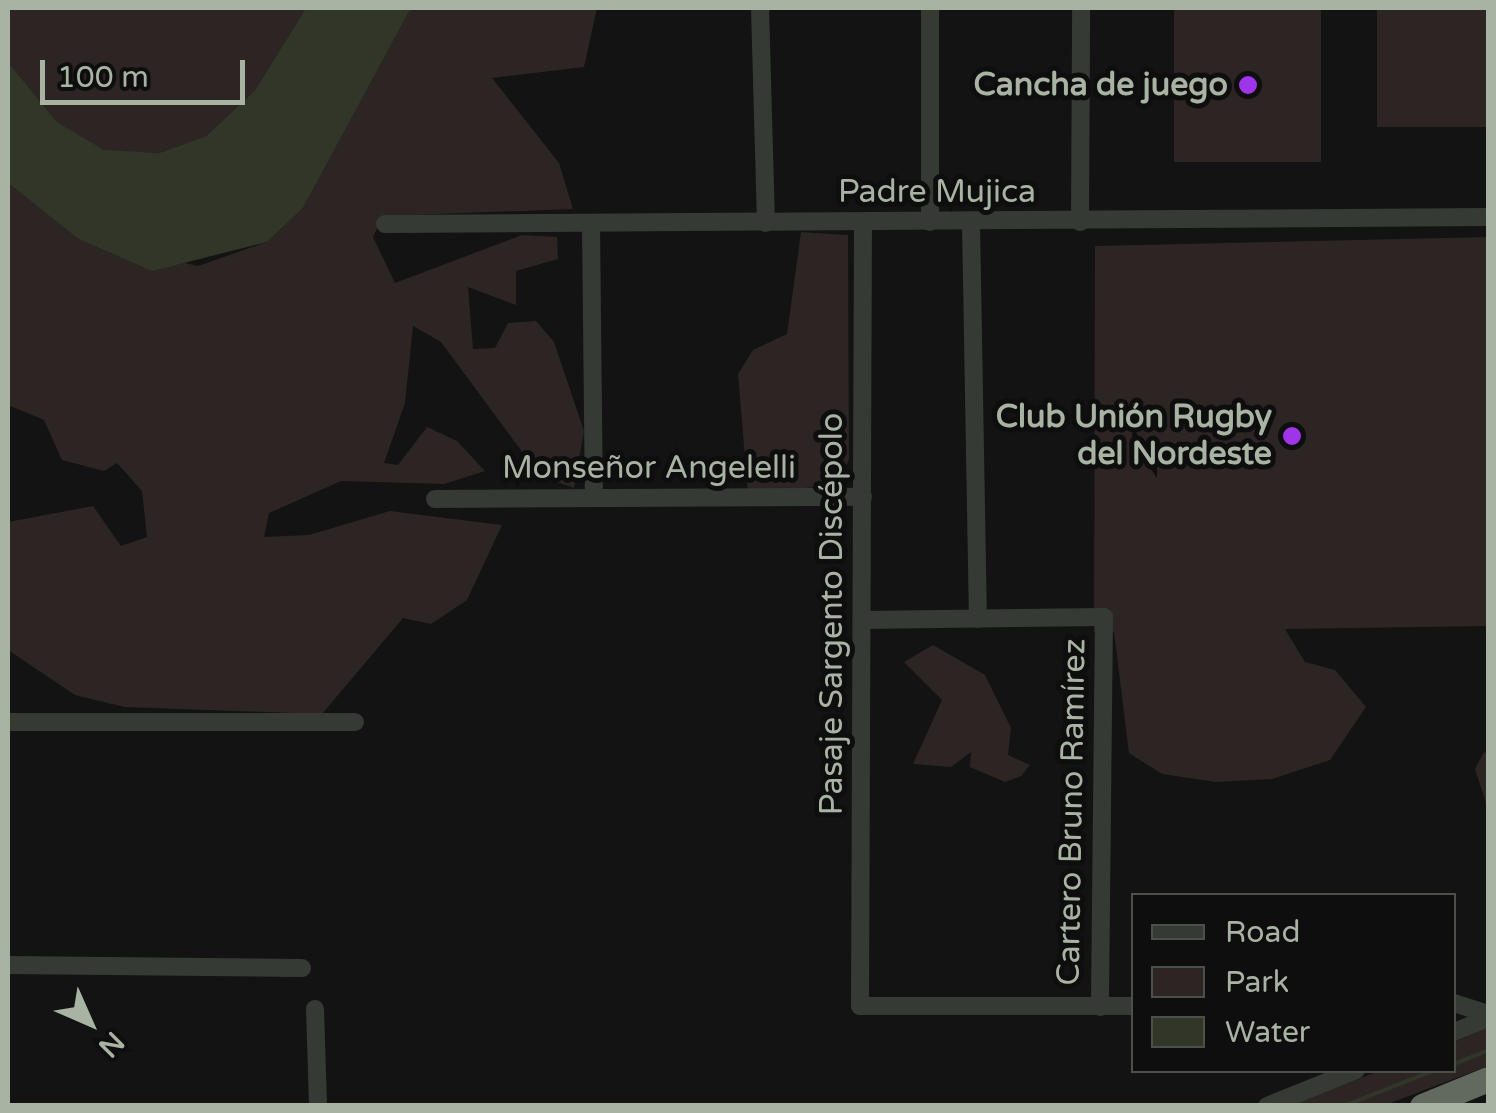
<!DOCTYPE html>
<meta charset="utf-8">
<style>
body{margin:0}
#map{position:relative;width:1496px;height:1113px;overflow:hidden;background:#121312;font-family:"Varela Round",sans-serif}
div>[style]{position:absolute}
.green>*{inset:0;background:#2d2524;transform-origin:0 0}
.water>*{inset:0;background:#313629}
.stream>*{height:4px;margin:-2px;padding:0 2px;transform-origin:2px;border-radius:2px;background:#313629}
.minor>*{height:18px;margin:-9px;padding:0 9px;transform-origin:9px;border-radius:9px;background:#363a35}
.highway>*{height:25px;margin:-12.5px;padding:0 12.5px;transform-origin:12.5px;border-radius:12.5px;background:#62695f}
.dots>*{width:28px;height:28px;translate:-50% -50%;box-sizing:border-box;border:5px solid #0d0e0d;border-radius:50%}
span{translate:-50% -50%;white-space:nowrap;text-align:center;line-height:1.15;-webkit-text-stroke:10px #0d0e0d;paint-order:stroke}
.poi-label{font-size:32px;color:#a9b3a4;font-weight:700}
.right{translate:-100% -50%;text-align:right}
.street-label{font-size:32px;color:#a9b3a4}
.frame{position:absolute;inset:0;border:10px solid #a9b3a4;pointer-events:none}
.legend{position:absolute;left:1131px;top:893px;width:325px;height:180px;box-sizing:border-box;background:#0d0e0d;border:2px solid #4b5049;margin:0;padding:12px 18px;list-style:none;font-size:30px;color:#a9b3a4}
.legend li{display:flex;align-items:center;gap:20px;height:50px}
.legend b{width:50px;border:2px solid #4b5049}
.north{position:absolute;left:40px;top:973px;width:100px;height:100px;-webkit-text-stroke:8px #0d0e0d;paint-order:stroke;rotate:135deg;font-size:28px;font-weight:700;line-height:40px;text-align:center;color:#a9b3a4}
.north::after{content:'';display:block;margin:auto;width:35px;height:45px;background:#a9b3a4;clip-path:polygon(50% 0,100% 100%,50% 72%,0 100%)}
.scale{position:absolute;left:40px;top:60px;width:205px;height:45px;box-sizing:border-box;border:5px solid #a9b3a4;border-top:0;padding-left:12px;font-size:30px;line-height:35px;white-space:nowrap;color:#a9b3a4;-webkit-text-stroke:8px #0d0e0d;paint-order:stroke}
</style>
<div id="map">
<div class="green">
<i style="clip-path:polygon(8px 8px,306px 8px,255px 90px,206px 136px,159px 153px,104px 151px,57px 122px,8px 62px)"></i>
<i style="clip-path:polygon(411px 8px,597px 8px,584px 67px,492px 78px,559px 163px,573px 209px,383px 216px,373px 237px,395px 283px,522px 235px,557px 237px,558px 259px,516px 271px,516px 305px,468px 287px,473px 349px,495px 348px,508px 323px,536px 321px,554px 342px,584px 431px,574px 488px,540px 476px,441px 342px,413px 326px,405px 403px,384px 463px,398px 465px,427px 427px,457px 441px,485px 471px,444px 484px,341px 481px,269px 513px,264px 537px,309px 535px,390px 511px,502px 525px,467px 600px,431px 624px,403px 618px,322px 714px,124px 707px,75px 695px,8px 650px,8px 522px,93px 506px,121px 546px,147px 537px,142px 491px,117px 463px,104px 471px,62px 460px,44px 420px,8px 405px,8px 183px,77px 238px,198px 266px,267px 242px,303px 208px)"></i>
<i style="left:1174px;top:8px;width:147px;height:154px"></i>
<i style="left:1377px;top:8px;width:111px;height:119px"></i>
<i style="clip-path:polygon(801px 232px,848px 235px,849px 459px,838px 485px,748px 493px,738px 374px,753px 350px,787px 334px)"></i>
<i style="clip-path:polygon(1488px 237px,1488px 626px,1285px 629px,1305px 662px,1335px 670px,1366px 707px,1330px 760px,1272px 779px,1216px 782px,1162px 774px,1129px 753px,1114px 632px,1094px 632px,1095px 246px)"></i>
<i style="clip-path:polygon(933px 645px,985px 675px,1011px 728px,1008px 755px,1030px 765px,1021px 776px,1005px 782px,970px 767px,971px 752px,951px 767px,913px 764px,942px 700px,904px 662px)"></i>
<i style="clip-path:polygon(1484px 752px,1488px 754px,1488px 809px,1475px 769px)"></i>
<i style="clip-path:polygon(1488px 1028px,1488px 1066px,1385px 1105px,1289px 1106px,1379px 1071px,1454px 1070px,1454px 1042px)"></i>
</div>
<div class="water">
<i style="clip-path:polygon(306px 8px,411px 8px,303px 208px,267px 242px,152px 271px,77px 238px,8px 183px,8px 62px,57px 122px,104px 150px,159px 153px,206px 136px,255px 90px)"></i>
</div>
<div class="stream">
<i style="left:1454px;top:1064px;width:37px;rotate:-22deg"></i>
<i style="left:1344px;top:1106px;width:98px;rotate:-21.6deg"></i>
</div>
<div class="minor">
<i style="left:760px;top:8px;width:215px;rotate:88.4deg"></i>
<i style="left:863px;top:222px;width:784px;rotate:90.22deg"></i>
<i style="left:860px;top:1006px;width:274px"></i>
<i style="left:930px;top:222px;width:214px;rotate:-90deg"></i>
<i style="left:971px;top:222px;width:397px;rotate:89deg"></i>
<i style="left:1080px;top:222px;width:214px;rotate:-89.7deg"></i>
<i style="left:591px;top:223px;width:275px;rotate:89.4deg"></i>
<i style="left:385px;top:224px;width:1103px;rotate:-0.36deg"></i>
<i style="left:435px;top:499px;width:428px;rotate:-0.3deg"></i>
<i style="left:862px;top:620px;width:242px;rotate:-0.7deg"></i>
<i style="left:1104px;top:617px;width:390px;rotate:90.6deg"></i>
<i style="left:8px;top:722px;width:347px"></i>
<i style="left:8px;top:965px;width:294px;rotate:0.6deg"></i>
<i style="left:1454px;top:1003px;width:36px;rotate:18deg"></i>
<i style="left:315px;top:1009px;width:97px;rotate:88.2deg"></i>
<i style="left:1454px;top:1032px;width:37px;rotate:-22deg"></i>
<i style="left:1267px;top:1106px;width:96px;rotate:-22deg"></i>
</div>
<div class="highway">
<i style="left:1422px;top:1106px;width:71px;rotate:-22.2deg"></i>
</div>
<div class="dots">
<i style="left:1248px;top:85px;background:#a034e8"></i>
<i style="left:1292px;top:436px;background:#a034e8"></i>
</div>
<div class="poi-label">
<span class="right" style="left:1228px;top:85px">Cancha de juego</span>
<span class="right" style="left:1272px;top:436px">Club Unión Rugby<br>del Nordeste</span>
</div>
<div class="street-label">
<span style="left:937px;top:192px">Padre Mujica</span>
<span style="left:649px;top:468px">Monseñor Angelelli</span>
<span style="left:832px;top:614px;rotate:-90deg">Pasaje Sargento Discépolo</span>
<span style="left:1072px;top:812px;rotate:-89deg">Cartero Bruno Ramírez</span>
</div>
<div class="frame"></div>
<ul class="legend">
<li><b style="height:12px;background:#363a35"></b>Road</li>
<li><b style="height:28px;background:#2d2524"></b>Park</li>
<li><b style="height:28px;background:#313629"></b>Water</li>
</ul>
<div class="north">N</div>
<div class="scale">100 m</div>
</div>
